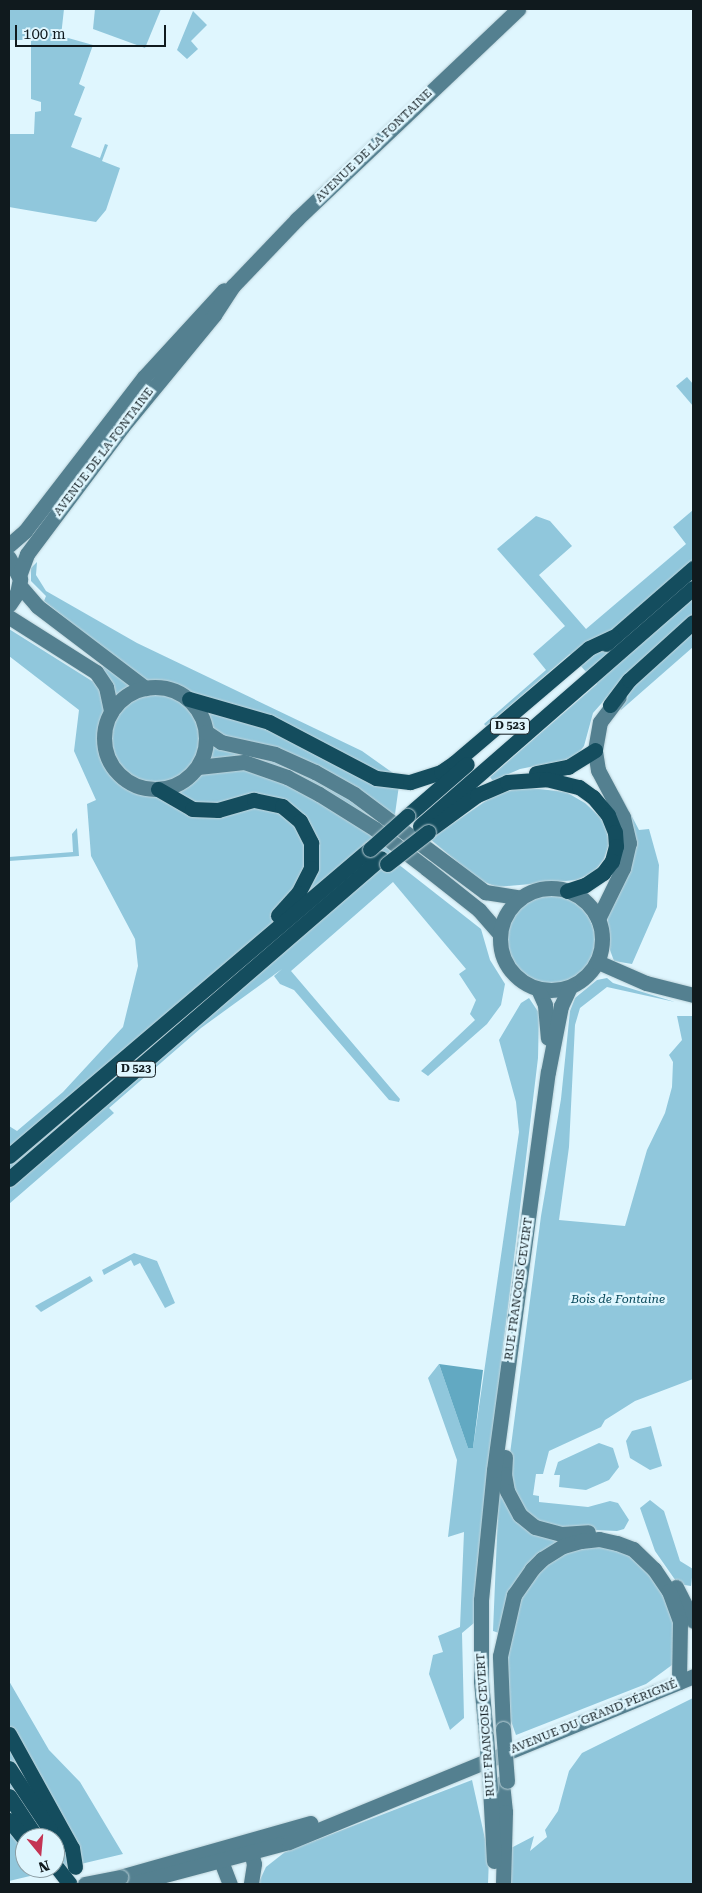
<!DOCTYPE html>
<meta charset="utf-8">
<style>
body{margin:0}
#map{position:relative;width:702px;height:1893px;overflow:hidden;background:#dff6fe;font-family:"Roboto Serif",serif}
div>[style]{position:absolute}
.green>*{inset:0;background:#90c7dc}
.round{border-radius:50%}
.water>*{inset:0;background:#62a9c2}
.roads{filter:drop-shadow(0 0 1px #bed3da) drop-shadow(0 0 1px #bed3da)}
.secondary>*{height:15px;margin:-7.5px;padding:0 7.5px;transform-origin:7.5px;border-radius:7.5px;background:#548090}
.secondary>.ring{margin:-7.5px;padding:0;box-sizing:content-box;background:none;border:15px solid #548090;border-radius:50%}
.highway>*{height:15px;margin:-7.5px;padding:0 7.5px;transform-origin:7.5px;border-radius:7.5px;background:#144d5e}
.bridges{filter:drop-shadow(0 0 1px #bed3da) drop-shadow(0 0 1px #bed3da)}
.secondary-bridge>*{height:15px;margin:-7.5px;padding:0 7.5px;transform-origin:7.5px;border-radius:7.5px;background:#548090}
.highway-bridge>*{height:15px;margin:-7.5px;padding:0 7.5px;transform-origin:7.5px;border-radius:7.5px;background:#144d5e}
span{translate:-50% -50%;white-space:nowrap;text-align:center;line-height:1.15;-webkit-text-stroke:5px #dff6fe;paint-order:stroke}
.shield-label span{padding:1px 4px;background:#dff6fe;border:1px solid;border-radius:4px;-webkit-text-stroke-width:0}
.shield-label{font-size:11px;color:#101a1e;font-weight:700}
.street-label{font-size:12px;color:#101a1e}
.park-label{font-size:12px;color:#064759;font-style:italic}
.frame{position:absolute;inset:0;border:10px solid #101a1e;pointer-events:none}
.north{position:absolute;left:15px;top:1828px;width:50px;height:50px;box-sizing:border-box;background:#dff6fe;border:1px solid #8c9ea4;border-radius:50%;rotate:163deg;font-size:14px;font-weight:700;line-height:20px;text-align:center;color:#101a1e}
.north::after{content:'';display:block;margin:auto;width:18px;height:22px;background:#c43454;clip-path:polygon(50% 0,100% 100%,50% 72%,0 100%)}
.scale{position:absolute;left:15px;top:25px;width:151px;height:22px;box-sizing:border-box;border:2px solid #101a1e;border-top:0;padding-left:6px;font-size:15px;line-height:18px;white-space:nowrap;color:#101a1e;-webkit-text-stroke:4px #dff6fe;paint-order:stroke}
</style>
<div id="map">
<div class="green">
<i style="clip-path:polygon(9px 9px,64px 9px,61px 36px,93px 45px,79px 84px,85px 87px,74px 115px,82px 118px,71px 147px,100px 158px,105px 144px,108px 145px,102px 161px,120px 168px,106px 210px,96px 222px,9px 207px,9px 134px,34px 134px,35px 112px,41px 111px,41px 102px,31px 99px,31px 40px,9px 40px)"></i>
<i style="clip-path:polygon(95px 9px,161px 9px,145px 48px,93px 29px)"></i>
<i style="clip-path:polygon(193px 11px,207px 25px,191px 41px,198px 49px,187px 59px,177px 50px)"></i>
<i style="clip-path:polygon(687px 377px,693px 384px,693px 406px,676px 386px)"></i>
<i style="clip-path:polygon(693px 510px,693px 647px,621px 710px,608px 696px,593px 713px,584px 746px,575px 758px,520px 769px,493px 781px,490px 777px,597px 684px,570px 654px,486px 726px,484px 724px,546px 670px,533px 654px,565px 626px,497px 549px,536px 516px,550px 521px,572px 546px,539px 575px,586px 629px,686px 544px,673px 527px)"></i>
<i style="clip-path:polygon(37px 562px,36px 575px,46px 591px,137px 643px,362px 751px,400px 778px,387px 872px,398px 864px,481px 929px,490px 960px,505px 984px,501px 1005px,487px 1024px,428px 1076px,421px 1071px,475px 1020px,470px 1014px,476px 1000px,459px 974px,466px 969px,393px 882px,291px 971px,400px 1099px,399px 1102px,389px 1100px,294px 990px,280px 984px,274px 976px,282px 969px,201px 1028px,109px 1108px,114px 1113px,9px 1204px,9px 1126px,17px 1131px,63px 1092px,123px 1027px,138px 966px,135px 939px,91px 856px,87px 804px,96px 800px,74px 751px,79px 710px,9px 656px,9px 629px,92px 681px,112px 655px,44px 601px,46px 596px,31px 581px,31px 568px)"></i>
<i style="clip-path:polygon(521px 787px,566px 792px,585px 803px,600px 817px,606px 825px,609px 844px,604px 859px,594px 872px,577px 880px,497px 887px,479px 880px,430px 839px,493px 796px)"></i>
<i style="clip-path:polygon(619px 792px,639px 830px,649px 829px,659px 865px,657px 907px,632px 964px,614px 961px,610px 950px,607px 915px,629px 863px,616px 796px)"></i>
<i style="clip-path:polygon(77px 828px,79px 856px,9px 861px,9px 857px,73px 852px,72px 834px)"></i>
<i class="round" style="left:507px;top:896px;width:88px;height:88px"></i>
<i style="clip-path:polygon(607px 978px,613px 983px,675px 1002px,607px 987px,580px 1008px,575px 1025px,569px 1147px,559px 1220px,625px 1226px,647px 1150px,665px 1113px,672px 1087px,673px 1062px,669px 1055px,682px 1040px,677px 1016px,693px 1016px,693px 1379px,635px 1401px,605px 1420px,601px 1427px,549px 1451px,543px 1474px,536px 1474px,533px 1495px,539px 1496px,539px 1502px,588px 1507px,610px 1501px,618px 1503px,629px 1520px,624px 1529px,617px 1531px,550px 1528px,529px 1516px,513px 1495px,508px 1469px,541px 1216px,561px 1099px,570px 1011px,575px 998px,597px 980px)"></i>
<i style="clip-path:polygon(529px 998px,539px 1013px,538px 1058px,477px 1566px,474px 1623px,462px 1633px,464px 1718px,450px 1730px,429px 1674px,433px 1655px,443px 1652px,438px 1636px,460px 1627px,464px 1532px,448px 1537px,457px 1460px,428px 1378px,439px 1364px,468px 1448px,473px 1448px,519px 1132px,516px 1102px,499px 1040px,521px 1003px)"></i>
<i style="clip-path:polygon(134px 1253px,157px 1261px,175px 1303px,165px 1308px,140px 1263px,134px 1266px,131px 1260px,104px 1275px,102px 1270px)"></i>
<i style="clip-path:polygon(90px 1276px,93px 1281px,41px 1312px,35px 1306px)"></i>
<i style="clip-path:polygon(651px 1426px,662px 1466px,650px 1470px,630px 1458px,626px 1441px,632px 1431px)"></i>
<i style="clip-path:polygon(599px 1443px,613px 1448px,619px 1467px,609px 1480px,586px 1490px,559px 1487px,560px 1475px,554px 1475px,558px 1462px)"></i>
<i style="clip-path:polygon(499px 1489px,506px 1500px,562px 1538px,543px 1553px,499px 1633px,493px 1631px)"></i>
<i style="clip-path:polygon(650px 1500px,664px 1511px,680px 1561px,693px 1569px,691px 1586px,678px 1584px,655px 1551px,640px 1508px)"></i>
<i style="clip-path:polygon(584px 1544px,623px 1550px,655px 1575px,674px 1617px,672px 1665px,646px 1684px,516px 1735px,511px 1721px,506px 1636px,513px 1609px,539px 1566px)"></i>
<i style="clip-path:polygon(evenodd,9px 1681px,49px 1750px,80px 1782px,123px 1854px,9px 1881px,9px 1681px,25px 1838px,55px 1838px,55px 1868px,25px 1868px,25px 1838px)"></i>
<i style="clip-path:polygon(693px 1698px,693px 1884px,507px 1884px,511px 1848px,534px 1836px,530px 1851px,547px 1837px,545px 1830px,558px 1811px,569px 1771px,582px 1753px)"></i>
<i style="clip-path:polygon(472px 1780px,489px 1857px,488px 1884px,258px 1884px,266px 1867px,285px 1852px)"></i>
</div>
<div class="water">
<i style="clip-path:polygon(439px 1364px,483px 1370px,473px 1448px,468px 1448px)"></i>
</div>
<div class="roads">
<div class="secondary">
<i style="left:9px;top:545px;width:21px;rotate:-41deg"></i>
<i style="left:25px;top:531px;width:195px;rotate:-52.3deg"></i>
<i style="left:144px;top:377px;width:118px;rotate:-47.4deg"></i>
<i style="left:9px;top:558px;width:24px;rotate:62deg"></i>
<i style="left:20px;top:579px;width:14px;rotate:102deg"></i>
<i style="left:17px;top:593px;width:14px;rotate:124deg"></i>
<i style="left:19px;top:576px;width:23px;rotate:-70deg"></i>
<i style="left:27px;top:554px;width:159px;rotate:-53.2deg"></i>
<i style="left:122px;top:427px;width:145px;rotate:-50.6deg"></i>
<i style="left:214px;top:315px;width:35px;rotate:-57deg"></i>
<i style="left:233px;top:286px;width:93px;rotate:-46.3deg"></i>
<i style="left:297px;top:219px;width:305px;rotate:-43.5deg"></i>
<i style="left:19px;top:585px;width:28px;rotate:49deg"></i>
<i style="left:37px;top:606px;width:136px;rotate:37.2deg"></i>
<i style="left:9px;top:617px;width:103px;rotate:32.3deg"></i>
<i style="left:96px;top:672px;width:18px;rotate:56deg"></i>
<i style="left:106px;top:687px;width:25px;rotate:78deg"></i>
<i class="ring" style="left:104px;top:687px;width:87px;height:87px"></i>
<i style="left:206px;top:732px;width:18px;rotate:34deg"></i>
<i style="left:221px;top:742px;width:55px;rotate:12.5deg"></i>
<i style="left:275px;top:754px;width:44px;rotate:24.2deg"></i>
<i style="left:315px;top:772px;width:45px;rotate:29.4deg"></i>
<i style="left:354px;top:794px;width:164px;rotate:36.8deg"></i>
<i style="left:485px;top:892px;width:36px;rotate:9deg"></i>
<i style="left:198px;top:767px;width:46px;rotate:-6.2deg"></i>
<i style="left:244px;top:762px;width:46px;rotate:19.2deg"></i>
<i style="left:287px;top:777px;width:36px;rotate:28deg"></i>
<i style="left:319px;top:794px;width:66px;rotate:32deg"></i>
<i style="left:375px;top:829px;width:64px;rotate:37.4deg"></i>
<i style="left:426px;top:868px;width:68px;rotate:38.4deg"></i>
<i style="left:479px;top:910px;width:32px;rotate:49deg"></i>
<i class="ring" style="left:500px;top:888px;width:87px;height:87px"></i>
<i style="left:598px;top:919px;width:57px;rotate:-63.9deg"></i>
<i style="left:623px;top:868px;width:26px;rotate:-77deg"></i>
<i style="left:629px;top:843px;width:27px;rotate:-103deg"></i>
<i style="left:623px;top:817px;width:53px;rotate:-118deg"></i>
<i style="left:598px;top:770px;width:20px;rotate:-99deg"></i>
<i style="left:595px;top:750px;width:28px;rotate:-80deg"></i>
<i style="left:600px;top:722px;width:31px;rotate:-53deg"></i>
<i style="left:598px;top:962px;width:52px;rotate:23.6deg"></i>
<i style="left:646px;top:983px;width:49px;rotate:14.3deg"></i>
<i style="left:538px;top:989px;width:17px;rotate:66deg"></i>
<i style="left:545px;top:1005px;width:33px;rotate:85deg"></i>
<i style="left:505px;top:1457px;width:17px;rotate:93deg"></i>
<i style="left:504px;top:1474px;width:17px;rotate:80deg"></i>
<i style="left:507px;top:1491px;width:27px;rotate:62deg"></i>
<i style="left:520px;top:1515px;width:19px;rotate:39deg"></i>
<i style="left:535px;top:1527px;width:28px;rotate:15deg"></i>
<i style="left:562px;top:1534px;width:26px;rotate:-4deg"></i>
<i style="left:676px;top:1587px;width:38px;rotate:63deg"></i>
<i style="left:503px;top:1729px;width:73px;rotate:-92.4deg"></i>
<i style="left:500px;top:1656px;width:63px;rotate:-77.1deg"></i>
<i style="left:514px;top:1595px;width:32px;rotate:-55deg"></i>
<i style="left:532px;top:1569px;width:14px;rotate:-45deg"></i>
<i style="left:542px;top:1559px;width:25px;rotate:-32deg"></i>
<i style="left:563px;top:1546px;width:19px;rotate:-16deg"></i>
<i style="left:581px;top:1541px;width:18px;rotate:-6deg"></i>
<i style="left:599px;top:1539px;width:18px;rotate:13deg"></i>
<i style="left:617px;top:1543px;width:17px;rotate:21deg"></i>
<i style="left:633px;top:1549px;width:29px;rotate:44deg"></i>
<i style="left:654px;top:1569px;width:27px;rotate:56deg"></i>
<i style="left:669px;top:1591px;width:33px;rotate:70deg"></i>
<i style="left:680px;top:1622px;width:60px;rotate:91deg"></i>
<i style="left:486px;top:1736px;width:55px;rotate:-95.2deg"></i>
<i style="left:481px;top:1681px;width:81px;rotate:-90deg"></i>
<i style="left:481px;top:1600px;width:131px;rotate:-84.3deg"></i>
<i style="left:494px;top:1470px;width:402px;rotate:-82.3deg"></i>
<i style="left:548px;top:1072px;width:67px;rotate:-78.9deg"></i>
<i style="left:561px;top:1006px;width:21px;rotate:-65deg"></i>
<i style="left:502px;top:1783px;width:29px;rotate:84deg"></i>
<i style="left:505px;top:1812px;width:72px;rotate:91.6deg"></i>
<i style="left:490px;top:1788px;width:73px;rotate:86.9deg"></i>
<i style="left:251px;top:1852px;width:12px;rotate:76deg"></i>
<i style="left:254px;top:1864px;width:20px;rotate:99deg"></i>
<i style="left:221px;top:1861px;width:25px;rotate:69deg"></i>
<i style="left:120px;top:1877px;width:198px;rotate:-15.8deg"></i>
<i style="left:131px;top:1884px;width:163px;rotate:-14.9deg"></i>
<i style="left:289px;top:1842px;width:437px;rotate:-22.3deg"></i>
</div>
<div class="highway">
<i style="left:606px;top:644px;width:116px;rotate:-41.1deg"></i>
<i style="left:189px;top:699px;width:83px;rotate:16deg"></i>
<i style="left:269px;top:722px;width:121px;rotate:27.6deg"></i>
<i style="left:376px;top:778px;width:34px;rotate:7deg"></i>
<i style="left:410px;top:782px;width:33px;rotate:-18deg"></i>
<i style="left:441px;top:772px;width:16px;rotate:-35deg"></i>
<i style="left:454px;top:763px;width:177px;rotate:-40.4deg"></i>
<i style="left:589px;top:648px;width:26px;rotate:-25deg"></i>
<i style="left:610px;top:705px;width:31px;rotate:-53deg"></i>
<i style="left:629px;top:680px;width:86px;rotate:-42.2deg"></i>
<i style="left:536px;top:773px;width:33px;rotate:-11deg"></i>
<i style="left:568px;top:767px;width:32px;rotate:-32deg"></i>
<i style="left:158px;top:789px;width:39px;rotate:30deg"></i>
<i style="left:192px;top:809px;width:26px;rotate:2deg"></i>
<i style="left:218px;top:810px;width:37px;rotate:-16deg"></i>
<i style="left:254px;top:800px;width:29px;rotate:12deg"></i>
<i style="left:282px;top:806px;width:23px;rotate:40deg"></i>
<i style="left:300px;top:821px;width:25px;rotate:63deg"></i>
<i style="left:311px;top:843px;width:25px;rotate:90deg"></i>
<i style="left:311px;top:868px;width:28px;rotate:117deg"></i>
<i style="left:298px;top:893px;width:30px;rotate:132deg"></i>
<i style="left:407px;top:816px;width:79px;rotate:-40.9deg"></i>
<i style="left:420px;top:826px;width:362px;rotate:-41.1deg"></i>
<i style="left:432px;top:828px;width:56px;rotate:-36.3deg"></i>
<i style="left:477px;top:795px;width:33px;rotate:-23deg"></i>
<i style="left:507px;top:782px;width:39px;rotate:-4deg"></i>
<i style="left:546px;top:779px;width:34px;rotate:14deg"></i>
<i style="left:579px;top:787px;width:17px;rotate:36deg"></i>
<i style="left:593px;top:797px;width:23px;rotate:50deg"></i>
<i style="left:608px;top:815px;width:18px;rotate:68deg"></i>
<i style="left:615px;top:832px;width:14px;rotate:86deg"></i>
<i style="left:616px;top:846px;width:16px;rotate:105deg"></i>
<i style="left:612px;top:861px;width:15px;rotate:127deg"></i>
<i style="left:603px;top:873px;width:22px;rotate:146deg"></i>
<i style="left:585px;top:885px;width:19px;rotate:162deg"></i>
<i style="left:9px;top:1156px;width:474px;rotate:-40.4deg"></i>
<i style="left:9px;top:1179px;width:491px;rotate:-40.8deg"></i>
<i style="left:9px;top:1734px;width:130px;rotate:61.1deg"></i>
<i style="left:72px;top:1848px;width:19px;rotate:81deg"></i>
<i style="left:9px;top:1768px;width:74px;rotate:56.5deg"></i>
<i style="left:9px;top:1796px;width:50px;rotate:56.3deg"></i>
<i style="left:9px;top:1820px;width:26px;rotate:51deg"></i>
<i style="left:55px;top:1865px;width:24px;rotate:52deg"></i>
</div>
</div>
<div class="bridges">
<div class="secondary-bridge">
<i style="left:503px;top:1729px;width:52px;rotate:85.6deg"></i>
<i style="left:486px;top:1736px;width:52px;rotate:85.6deg"></i>
<i style="left:85px;top:1884px;width:36px;rotate:-11deg"></i>
</div>
<div class="highway-bridge">
<i style="left:370px;top:849px;width:50px;rotate:-41.7deg"></i>
<i style="left:387px;top:864px;width:52px;rotate:-38deg"></i>
</div>
</div>
<div class="shield-label">
<span style="left:510px;top:726px">D 523</span>
<span style="left:136px;top:1069px">D 523</span>
</div>
<div class="street-label">
<span style="left:374px;top:146px;rotate:-44deg">AVENUE DE LA FONTAINE</span>
<span style="left:104px;top:452px;rotate:-53deg">AVENUE DE LA FONTAINE</span>
<span style="left:519px;top:1289px;rotate:-82deg">RUE FRANCOIS CEVERT</span>
<span style="left:594px;top:1717px;rotate:-22deg">AVENUE DU GRAND PÉRIGNÉ</span>
<span style="left:486px;top:1725px;rotate:-94deg">RUE FRANCOIS CEVERT</span>
</div>
<div class="park-label">
<span style="left:618px;top:1300px">Bois de Fontaine</span>
</div>
<div class="frame"></div>
<div class="north">N</div>
<div class="scale">100 m</div>
</div>
